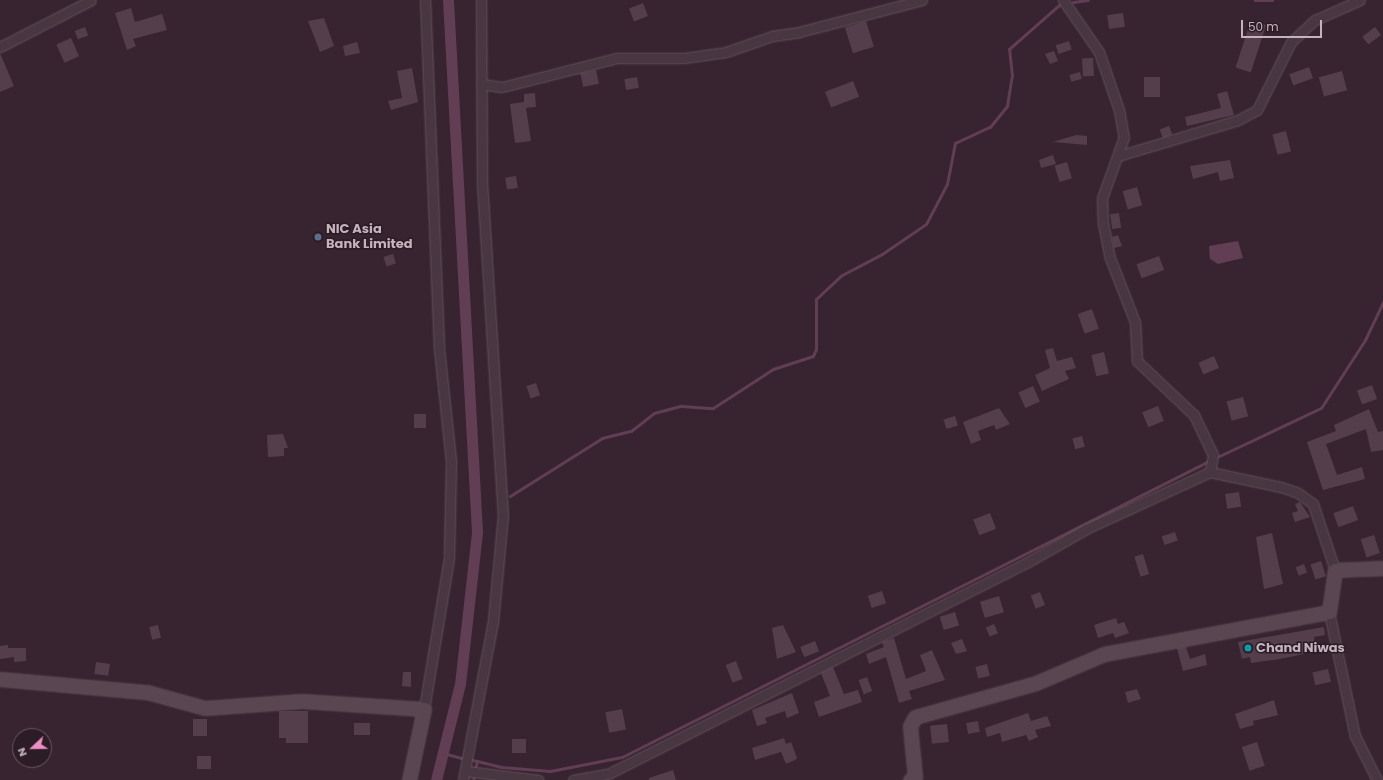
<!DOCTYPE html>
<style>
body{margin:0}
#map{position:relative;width:1383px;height:780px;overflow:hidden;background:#372430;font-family:Poppins,sans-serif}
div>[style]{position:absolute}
.water>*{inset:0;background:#613e54}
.stream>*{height:3px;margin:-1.5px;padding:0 1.5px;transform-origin:1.5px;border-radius:1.5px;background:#613e54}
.canal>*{height:11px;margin:-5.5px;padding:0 5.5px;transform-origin:5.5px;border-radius:5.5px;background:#613e54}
.building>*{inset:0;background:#543e4c;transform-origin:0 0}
.roads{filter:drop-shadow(0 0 1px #62525c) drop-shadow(0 0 1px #62525c)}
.street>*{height:9px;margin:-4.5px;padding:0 4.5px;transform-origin:4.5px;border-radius:4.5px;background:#483741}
.secondary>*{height:13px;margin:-6.5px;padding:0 6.5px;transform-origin:6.5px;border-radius:6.5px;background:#5a4651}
.dots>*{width:11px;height:11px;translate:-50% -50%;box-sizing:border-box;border:2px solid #2c1c26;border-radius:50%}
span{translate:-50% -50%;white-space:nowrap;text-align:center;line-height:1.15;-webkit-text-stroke:3px #2c1c26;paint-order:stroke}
.poi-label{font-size:13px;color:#c4b2bc;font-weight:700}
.left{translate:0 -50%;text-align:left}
.north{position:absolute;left:12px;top:728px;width:40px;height:40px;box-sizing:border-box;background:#2c1c26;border:1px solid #695862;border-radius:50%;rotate:248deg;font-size:11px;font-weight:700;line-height:16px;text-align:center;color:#c4b2bc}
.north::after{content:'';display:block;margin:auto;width:14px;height:18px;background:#eb8fc5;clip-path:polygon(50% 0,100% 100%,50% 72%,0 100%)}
.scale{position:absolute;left:1241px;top:20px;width:81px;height:18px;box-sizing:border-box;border:2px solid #c4b2bc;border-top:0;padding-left:5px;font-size:12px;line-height:14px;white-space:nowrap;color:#c4b2bc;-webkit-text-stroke:3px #2c1c26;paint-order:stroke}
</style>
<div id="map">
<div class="water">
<i style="clip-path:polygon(1238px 241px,1243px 258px,1218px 264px,1210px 259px,1209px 246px)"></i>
</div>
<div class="stream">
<i style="left:1255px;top:0;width:17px"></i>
<i style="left:1073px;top:2px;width:15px;rotate:-8deg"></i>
<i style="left:1215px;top:458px;width:117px;rotate:-25.3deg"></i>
<i style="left:1321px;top:408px;width:81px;rotate:-57.1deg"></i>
<i style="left:1365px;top:340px;width:42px;rotate:-64.7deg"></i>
<i style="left:510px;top:496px;width:109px;rotate:-32.2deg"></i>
<i style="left:602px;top:438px;width:30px;rotate:-14deg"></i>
<i style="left:631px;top:431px;width:29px;rotate:-38deg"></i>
<i style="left:654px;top:413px;width:28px;rotate:-15deg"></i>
<i style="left:681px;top:406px;width:32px;rotate:4deg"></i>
<i style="left:713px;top:408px;width:72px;rotate:-33deg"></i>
<i style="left:773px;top:369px;width:42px;rotate:-18deg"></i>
<i style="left:813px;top:356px;width:8px;rotate:-67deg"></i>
<i style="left:816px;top:349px;width:50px;rotate:-90deg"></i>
<i style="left:816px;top:299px;width:35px;rotate:-43deg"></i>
<i style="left:842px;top:275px;width:45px;rotate:-27.7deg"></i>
<i style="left:882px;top:254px;width:53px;rotate:-34.3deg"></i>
<i style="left:926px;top:224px;width:45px;rotate:-62.3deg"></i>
<i style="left:947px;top:184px;width:42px;rotate:-79deg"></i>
<i style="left:955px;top:143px;width:38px;rotate:-25deg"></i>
<i style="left:990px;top:127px;width:27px;rotate:-51deg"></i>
<i style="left:1007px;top:106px;width:30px;rotate:-81deg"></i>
<i style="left:1012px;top:76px;width:27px;rotate:-96deg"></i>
<i style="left:1009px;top:49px;width:68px;rotate:-41.4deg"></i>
<i style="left:443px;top:753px;width:20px;rotate:15deg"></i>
<i style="left:472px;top:760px;width:5px;rotate:11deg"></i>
<i style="left:477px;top:761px;width:8px;rotate:104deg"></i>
<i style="left:477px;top:761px;width:25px;rotate:14deg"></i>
<i style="left:501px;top:767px;width:49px;rotate:4.7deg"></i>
<i style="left:550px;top:771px;width:73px;rotate:-11deg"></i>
<i style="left:622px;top:757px;width:657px;rotate:-26.76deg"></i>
<i style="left:473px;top:780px;width:3px;rotate:-72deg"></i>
</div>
<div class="canal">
<i style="left:436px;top:780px;width:99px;rotate:-76deg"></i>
<i style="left:460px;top:684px;width:153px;rotate:-83.6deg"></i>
<i style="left:477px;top:532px;width:533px;rotate:-93.12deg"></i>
</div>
<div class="building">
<i style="left:643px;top:3px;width:14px;height:15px;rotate:69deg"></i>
<i style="clip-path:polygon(131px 8px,135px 22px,162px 14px,167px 30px,133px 39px,136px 46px,127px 50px,115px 13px)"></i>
<i style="left:1123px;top:13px;width:14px;height:16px;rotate:82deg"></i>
<i style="clip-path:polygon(324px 18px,334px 46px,320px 52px,308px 21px)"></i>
<i style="left:1251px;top:20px;width:16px;height:50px;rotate:18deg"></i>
<i style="left:866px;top:21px;width:27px;height:22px;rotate:73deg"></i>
<i style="left:85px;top:27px;width:9px;height:11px;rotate:69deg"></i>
<i style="left:1375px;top:27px;width:10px;height:16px;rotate:53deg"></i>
<i style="left:71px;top:38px;width:20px;height:16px;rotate:66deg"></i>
<i style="left:1069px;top:41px;width:9px;height:14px;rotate:72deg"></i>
<i style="clip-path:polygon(357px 42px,360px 53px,345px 56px,343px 46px)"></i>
<i style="clip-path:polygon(1054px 51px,1058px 61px,1050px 64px,1045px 54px)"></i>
<i style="clip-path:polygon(0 53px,14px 86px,0 92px)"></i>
<i style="left:1093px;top:58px;width:18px;height:11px;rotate:87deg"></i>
<i style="left:1309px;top:67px;width:12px;height:21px;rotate:70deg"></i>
<i style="clip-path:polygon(412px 68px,418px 102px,391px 110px,388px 101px,402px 98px,397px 71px)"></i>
<i style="left:596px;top:70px;width:14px;height:16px;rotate:78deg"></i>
<i style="left:1342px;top:71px;width:20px;height:24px;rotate:75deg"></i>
<i style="left:1080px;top:72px;width:7px;height:11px;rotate:74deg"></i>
<i style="left:637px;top:77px;width:11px;height:13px;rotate:80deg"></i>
<i style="left:1144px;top:77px;width:16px;height:20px"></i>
<i style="left:853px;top:81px;width:17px;height:30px;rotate:69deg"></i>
<i style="clip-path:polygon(1227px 91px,1234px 115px,1187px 126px,1185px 117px,1221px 108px,1217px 94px)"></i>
<i style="clip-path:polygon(535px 93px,536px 107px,526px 108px,531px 141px,515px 143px,510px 104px,524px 102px,524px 94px)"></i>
<i style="left:1169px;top:126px;width:9px;height:10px;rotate:69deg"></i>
<i style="left:1286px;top:131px;width:21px;height:14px;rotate:76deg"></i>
<i style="clip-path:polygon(1076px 135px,1087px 136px,1087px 145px,1053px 142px)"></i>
<i style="clip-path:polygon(1053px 155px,1056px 164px,1041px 168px,1039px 160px)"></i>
<i style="clip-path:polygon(1230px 160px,1234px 178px,1220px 181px,1218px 172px,1193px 179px,1190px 166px)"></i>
<i style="left:1067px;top:162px;width:17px;height:13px;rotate:73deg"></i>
<i style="left:516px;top:176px;width:12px;height:11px;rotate:81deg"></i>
<i style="left:1137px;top:187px;width:19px;height:15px;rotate:74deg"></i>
<i style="left:1119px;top:213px;width:15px;height:9px;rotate:82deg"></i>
<i style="clip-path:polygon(1118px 235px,1122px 246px,1114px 248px,1112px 237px)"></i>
<i style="left:393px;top:254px;width:10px;height:10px;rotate:73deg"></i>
<i style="left:1159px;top:256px;width:15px;height:24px;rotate:70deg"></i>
<i style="left:1092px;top:309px;width:21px;height:15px;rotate:71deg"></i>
<i style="clip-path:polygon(1053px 348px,1057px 361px,1072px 357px,1076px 368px,1065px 371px,1069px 379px,1042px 391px,1035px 375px,1050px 368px,1045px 350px)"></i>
<i style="left:1104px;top:352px;width:22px;height:13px;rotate:77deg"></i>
<i style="left:1214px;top:356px;width:13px;height:17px;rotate:67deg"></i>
<i style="left:536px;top:383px;width:13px;height:10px;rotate:72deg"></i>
<i style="left:1372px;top:385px;width:15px;height:16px;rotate:70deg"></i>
<i style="left:1033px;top:386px;width:17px;height:16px;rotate:66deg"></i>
<i style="left:1243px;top:397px;width:20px;height:17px;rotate:75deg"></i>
<i style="left:1158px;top:406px;width:16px;height:17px;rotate:68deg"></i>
<i style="clip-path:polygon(999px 408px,1010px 424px,996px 430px,994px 425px,978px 431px,981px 440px,971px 444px,963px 422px)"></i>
<i style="clip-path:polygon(1369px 409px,1378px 432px,1383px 431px,1383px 450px,1371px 452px,1366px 429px,1326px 444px,1337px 475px,1362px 467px,1365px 479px,1323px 490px,1307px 442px,1336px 431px,1334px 425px)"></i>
<i style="left:414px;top:414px;width:12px;height:14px"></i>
<i style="left:955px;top:416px;width:10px;height:12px;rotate:73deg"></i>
<i style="clip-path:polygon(283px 434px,288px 448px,284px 448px,284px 456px,268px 457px,267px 435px)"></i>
<i style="left:1082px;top:436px;width:11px;height:10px;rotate:75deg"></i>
<i style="left:1239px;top:492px;width:15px;height:14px;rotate:82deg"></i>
<i style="clip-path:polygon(1300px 502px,1310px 517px,1295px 522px,1292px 513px,1298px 511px,1295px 504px)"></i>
<i style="left:1353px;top:506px;width:15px;height:21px;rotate:70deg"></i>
<i style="left:990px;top:513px;width:17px;height:18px;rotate:69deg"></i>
<i style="left:1175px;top:532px;width:9px;height:14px;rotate:72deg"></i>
<i style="clip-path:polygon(1272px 533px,1283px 584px,1264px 589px,1256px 537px)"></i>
<i style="left:1374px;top:535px;width:19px;height:14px;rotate:72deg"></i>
<i style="left:1143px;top:554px;width:21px;height:9px;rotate:73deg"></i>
<i style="left:1321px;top:561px;width:16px;height:11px;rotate:72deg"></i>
<i style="left:1304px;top:564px;width:9px;height:9px;rotate:69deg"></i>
<i style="left:882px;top:591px;width:13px;height:15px;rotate:72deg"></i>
<i style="left:1040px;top:592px;width:14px;height:10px;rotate:69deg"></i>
<i style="left:999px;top:596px;width:17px;height:20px;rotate:73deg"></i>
<i style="left:955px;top:612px;width:14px;height:16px;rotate:73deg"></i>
<i style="clip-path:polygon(1116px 618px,1118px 624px,1124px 622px,1129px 633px,1115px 638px,1113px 633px,1098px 638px,1094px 625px)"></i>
<i style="left:994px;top:624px;width:10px;height:9px;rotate:66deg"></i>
<i style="left:158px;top:625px;width:13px;height:9px;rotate:77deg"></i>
<i style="clip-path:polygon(783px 625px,796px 652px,777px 659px,772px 628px)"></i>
<i style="clip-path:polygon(1324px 627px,1325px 635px,1314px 637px,1315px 646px,1303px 648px,1304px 654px,1280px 659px,1251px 663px,1250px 657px,1242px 659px,1238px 642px)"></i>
<i style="clip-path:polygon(894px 638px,906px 679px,926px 671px,920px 655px,932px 650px,945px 680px,909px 691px,912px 699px,899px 703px,886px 657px,869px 664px,866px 654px,884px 647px,882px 642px)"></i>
<i style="clip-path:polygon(962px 639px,967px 651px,956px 654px,951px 643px)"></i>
<i style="left:815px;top:641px;width:11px;height:16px;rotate:68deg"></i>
<i style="clip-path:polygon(8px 645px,8px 648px,26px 648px,26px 661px,14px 662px,14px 657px,0 659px,0 646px)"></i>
<i style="clip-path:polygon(1186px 647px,1190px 659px,1205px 654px,1207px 665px,1183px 671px,1177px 648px)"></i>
<i style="left:736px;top:661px;width:19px;height:11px;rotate:69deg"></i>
<i style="left:96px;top:662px;width:14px;height:12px;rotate:8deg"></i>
<i style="left:987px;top:664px;width:12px;height:12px;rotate:76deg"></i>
<i style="clip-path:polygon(833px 667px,844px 694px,858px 690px,862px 702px,819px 717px,814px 702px,830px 696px,821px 673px)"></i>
<i style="left:1328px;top:669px;width:13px;height:16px;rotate:77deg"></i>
<i style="clip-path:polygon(403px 672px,411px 672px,411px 687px,402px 686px)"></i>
<i style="left:867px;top:677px;width:15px;height:9px;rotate:70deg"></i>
<i style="clip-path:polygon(1137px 689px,1141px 699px,1128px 703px,1125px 692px)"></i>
<i style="clip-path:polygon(792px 693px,799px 713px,787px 718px,785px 711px,765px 718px,767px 723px,757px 726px,752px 710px)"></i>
<i style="clip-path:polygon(1274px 700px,1278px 715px,1253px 721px,1254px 725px,1240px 729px,1235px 714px)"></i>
<i style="left:622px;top:709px;width:21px;height:17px;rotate:79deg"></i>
<i style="clip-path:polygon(279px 711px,308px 711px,308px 743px,286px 743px,286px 738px,279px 738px)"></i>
<i style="clip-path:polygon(1028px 713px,1031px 721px,1047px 716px,1051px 726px,1035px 730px,1038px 737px,1029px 741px,1026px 735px,1002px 742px,1000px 733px,987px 737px,985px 728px)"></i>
<i style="left:207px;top:719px;width:17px;height:14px;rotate:90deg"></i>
<i style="left:978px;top:721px;width:11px;height:12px;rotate:80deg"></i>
<i style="left:354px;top:723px;width:16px;height:12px"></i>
<i style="left:947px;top:724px;width:18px;height:17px;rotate:84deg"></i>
<i style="clip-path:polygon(784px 738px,786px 744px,791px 742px,797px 758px,795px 760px,786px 764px,781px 752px,755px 760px,752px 748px)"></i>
<i style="left:512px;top:739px;width:14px;height:14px"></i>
<i style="left:1257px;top:742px;width:25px;height:16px;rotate:72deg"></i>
<i style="left:197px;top:756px;width:14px;height:13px"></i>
<i style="clip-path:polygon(673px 770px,676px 780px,649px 780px,649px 778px)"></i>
</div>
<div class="roads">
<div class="street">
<i style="left:1063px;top:0;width:63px;rotate:55.3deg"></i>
<i style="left:1099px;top:52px;width:61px;rotate:71deg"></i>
<i style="left:1119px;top:110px;width:27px;rotate:80deg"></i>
<i style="left:1124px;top:137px;width:65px;rotate:109.8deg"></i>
<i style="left:1102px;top:198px;width:25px;rotate:88deg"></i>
<i style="left:1103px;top:223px;width:36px;rotate:79deg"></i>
<i style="left:1110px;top:258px;width:69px;rotate:68.7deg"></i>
<i style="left:1135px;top:322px;width:39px;rotate:87deg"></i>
<i style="left:1137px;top:361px;width:79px;rotate:43.5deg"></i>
<i style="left:1194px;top:415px;width:44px;rotate:64.6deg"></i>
<i style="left:1213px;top:455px;width:17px;rotate:100deg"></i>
<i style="left:0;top:47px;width:102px;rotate:-27.3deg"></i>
<i style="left:481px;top:84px;width:21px;rotate:8deg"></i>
<i style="left:502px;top:87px;width:119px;rotate:-14.2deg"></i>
<i style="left:617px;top:58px;width:67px"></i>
<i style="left:684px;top:58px;width:42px;rotate:-8.1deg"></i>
<i style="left:726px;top:52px;width:49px;rotate:-19.2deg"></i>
<i style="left:772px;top:36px;width:27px;rotate:-8deg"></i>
<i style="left:799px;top:32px;width:127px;rotate:-14.6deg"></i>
<i style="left:1118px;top:156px;width:125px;rotate:-16.7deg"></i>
<i style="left:1238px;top:120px;width:21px;rotate:-28deg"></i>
<i style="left:1257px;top:110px;width:76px;rotate:-63.4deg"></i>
<i style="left:1291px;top:42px;width:33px;rotate:-43deg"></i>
<i style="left:1315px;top:20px;width:49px;rotate:-24deg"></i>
<i style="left:1329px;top:612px;width:127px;rotate:78.2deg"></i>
<i style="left:1355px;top:736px;width:49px;rotate:63.4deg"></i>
<i style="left:424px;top:709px;width:153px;rotate:-80.6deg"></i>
<i style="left:449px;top:558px;width:97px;rotate:-88.8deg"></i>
<i style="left:451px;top:461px;width:114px;rotate:-96.1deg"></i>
<i style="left:439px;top:348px;width:348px;rotate:-92.3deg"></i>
<i style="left:466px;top:771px;width:73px;rotate:7.1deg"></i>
<i style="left:463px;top:780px;width:162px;rotate:-79.3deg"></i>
<i style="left:493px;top:621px;width:105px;rotate:-84.6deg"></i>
<i style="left:503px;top:516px;width:335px;rotate:-93.6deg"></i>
<i style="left:482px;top:182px;width:182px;rotate:-90.3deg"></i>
<i style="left:573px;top:780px;width:36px;rotate:-10deg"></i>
<i style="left:608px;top:774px;width:468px;rotate:-26.8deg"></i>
<i style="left:1026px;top:563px;width:69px;rotate:-29.5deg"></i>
<i style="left:1086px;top:529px;width:136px;rotate:-24.7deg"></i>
<i style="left:1210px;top:472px;width:73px;rotate:11.9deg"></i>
<i style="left:1281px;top:487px;width:18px;rotate:19deg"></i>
<i style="left:1298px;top:493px;width:19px;rotate:36deg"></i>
<i style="left:1313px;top:504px;width:70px;rotate:71.6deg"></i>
</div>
<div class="secondary">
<i style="left:0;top:679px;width:148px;rotate:5.1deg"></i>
<i style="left:147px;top:692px;width:60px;rotate:15.4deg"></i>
<i style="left:205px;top:708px;width:97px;rotate:-4.1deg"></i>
<i style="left:302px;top:701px;width:122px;rotate:3.8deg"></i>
<i style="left:424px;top:709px;width:73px;rotate:101.9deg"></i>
<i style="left:910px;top:780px;width:6px;rotate:-31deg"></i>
<i style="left:915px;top:777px;width:51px;rotate:-95.6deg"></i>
<i style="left:910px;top:726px;width:10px;rotate:-61deg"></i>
<i style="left:915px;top:717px;width:126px;rotate:-15.7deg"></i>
<i style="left:1036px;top:683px;width:74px;rotate:-23.1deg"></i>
<i style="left:1104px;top:654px;width:229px;rotate:-10.6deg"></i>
<i style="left:1329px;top:612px;width:42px;rotate:-81.9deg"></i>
<i style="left:1335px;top:570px;width:48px;rotate:-2.4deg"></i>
</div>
</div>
<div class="dots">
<i style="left:318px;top:237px;background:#5c6f8a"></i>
<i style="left:1248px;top:648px;background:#0f9aa8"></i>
</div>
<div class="poi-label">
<span class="left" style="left:326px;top:237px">NIC Asia<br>Bank Limited</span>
<span class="left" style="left:1256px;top:648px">Chand Niwas</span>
</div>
<div class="north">N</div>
<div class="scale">50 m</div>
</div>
